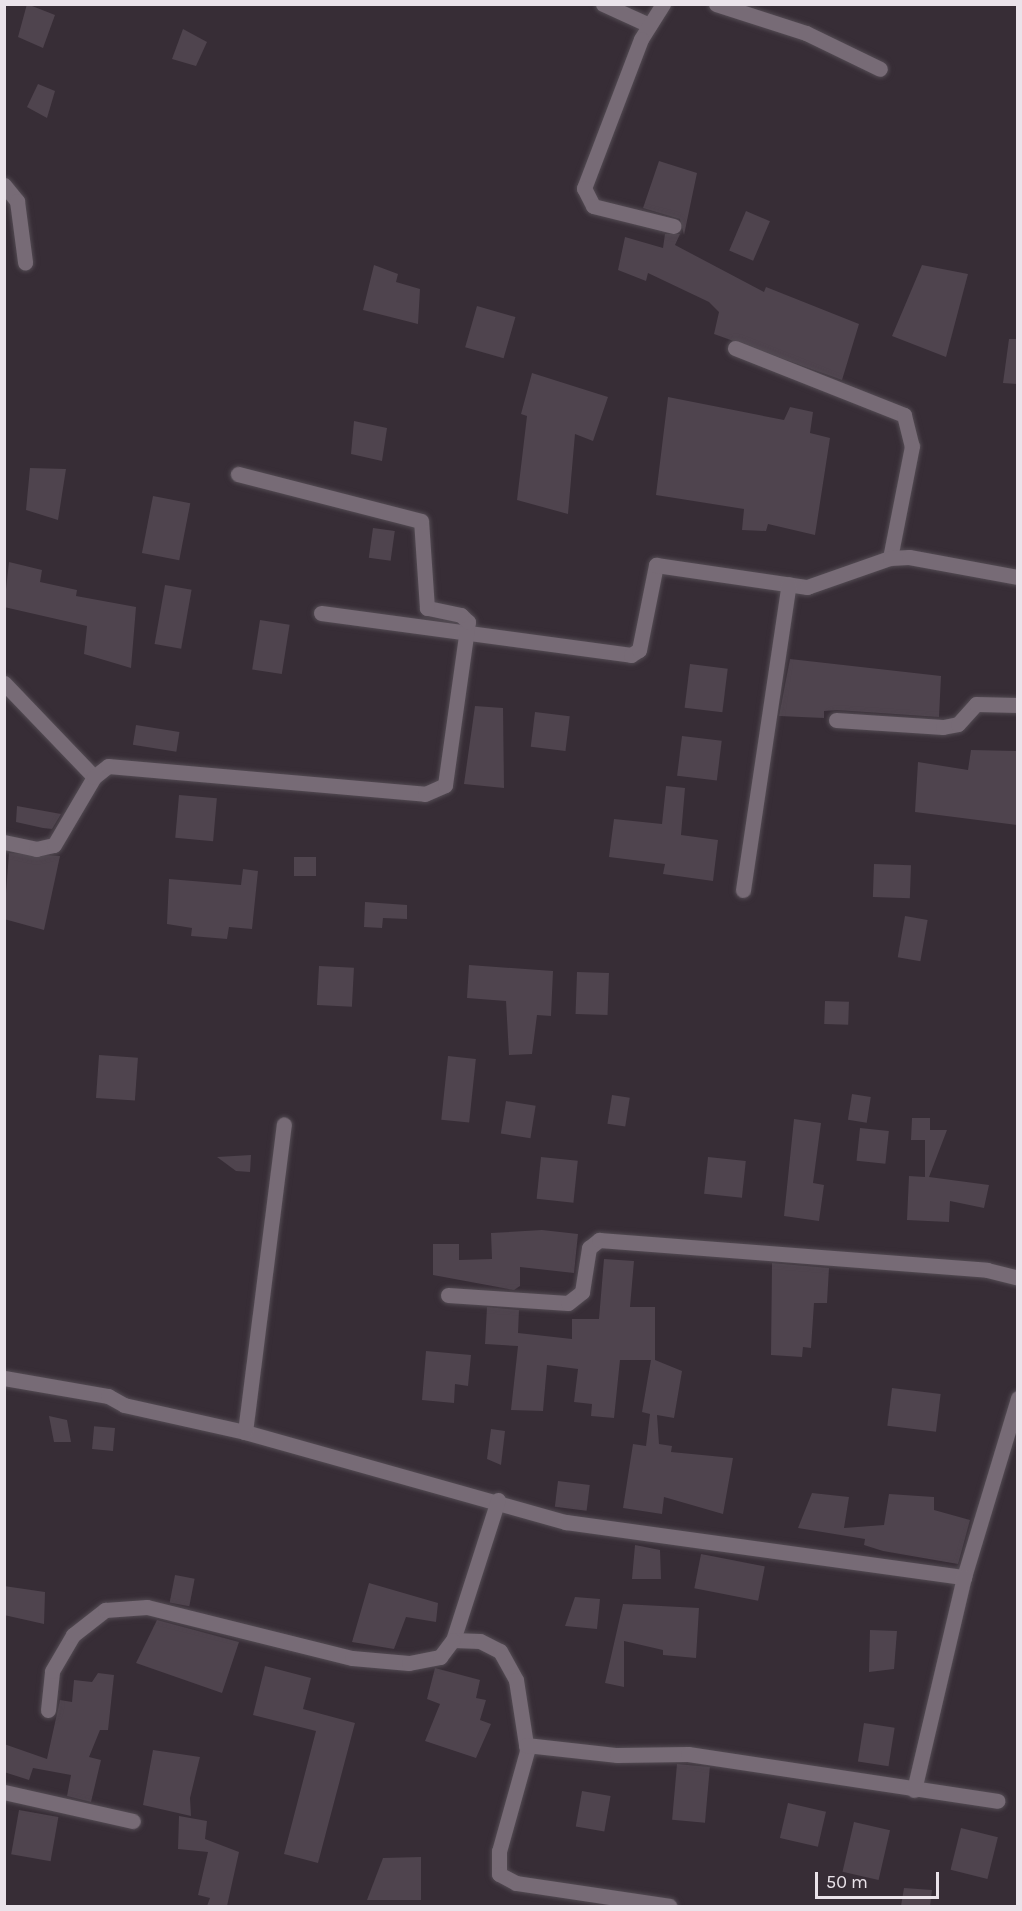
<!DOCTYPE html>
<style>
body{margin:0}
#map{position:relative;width:1022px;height:1911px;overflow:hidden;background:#372d36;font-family:Karla,sans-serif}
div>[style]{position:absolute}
.building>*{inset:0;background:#4f444e;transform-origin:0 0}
.roads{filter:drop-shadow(0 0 2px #534b53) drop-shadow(0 0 2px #534b53)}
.minor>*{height:15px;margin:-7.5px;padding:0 7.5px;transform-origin:7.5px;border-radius:7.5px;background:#776b76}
span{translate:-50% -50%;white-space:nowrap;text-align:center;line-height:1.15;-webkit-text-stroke:4.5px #372d36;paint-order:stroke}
.frame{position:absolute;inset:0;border:6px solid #eae3ea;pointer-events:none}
.scale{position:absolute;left:815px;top:1872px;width:124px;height:27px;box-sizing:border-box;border:3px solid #eae3ea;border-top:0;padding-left:8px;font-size:18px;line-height:21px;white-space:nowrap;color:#eae3ea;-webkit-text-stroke:4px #372d36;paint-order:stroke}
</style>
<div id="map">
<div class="building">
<i style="clip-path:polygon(27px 4px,55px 15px,43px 48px,18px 37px)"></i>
<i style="clip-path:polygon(183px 29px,207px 42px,196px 66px,172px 59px)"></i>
<i style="clip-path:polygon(38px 84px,55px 91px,47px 118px,27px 107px)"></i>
<i style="clip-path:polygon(659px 161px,697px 173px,684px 235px,680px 219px,643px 208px)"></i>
<i style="left:746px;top:211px;width:26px;height:43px;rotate:23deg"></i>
<i style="clip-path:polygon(665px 234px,680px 234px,675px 245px,764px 292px,766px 287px,859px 324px,842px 380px,714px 334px,719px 312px,709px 302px,648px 273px,646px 281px,618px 270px,625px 237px,663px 248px)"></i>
<i style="clip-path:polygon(374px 265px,398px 274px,396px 282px,420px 289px,418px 324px,363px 310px)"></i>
<i style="clip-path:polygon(922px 265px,968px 274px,946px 357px,892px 336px)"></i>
<i style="left:477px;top:306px;width:40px;height:43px;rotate:16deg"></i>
<i style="clip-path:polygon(1009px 339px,1017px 339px,1017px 384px,1003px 383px)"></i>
<i style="clip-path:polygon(532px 373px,608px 397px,593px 441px,575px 434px,568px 514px,517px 500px,527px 416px,521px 414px)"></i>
<i style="clip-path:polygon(668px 397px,784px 420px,790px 407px,813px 412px,810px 433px,830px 438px,815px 535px,768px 524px,766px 531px,742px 530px,744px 509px,656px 495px)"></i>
<i style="clip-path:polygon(354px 421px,387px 428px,382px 461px,351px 454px)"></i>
<i style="clip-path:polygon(30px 468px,66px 469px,58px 520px,26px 510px)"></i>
<i style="left:153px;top:496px;width:38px;height:58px;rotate:11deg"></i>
<i style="left:373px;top:528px;width:22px;height:30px;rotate:8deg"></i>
<i style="clip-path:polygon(9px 562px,42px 570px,40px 582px,77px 590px,76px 596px,136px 607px,131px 668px,84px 654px,87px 626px,4px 607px)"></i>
<i style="left:165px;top:585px;width:27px;height:60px;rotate:10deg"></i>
<i style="left:260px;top:620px;width:30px;height:50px;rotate:9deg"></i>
<i style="clip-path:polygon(790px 659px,941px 676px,939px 717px,837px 710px,824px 711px,824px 718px,779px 716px)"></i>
<i style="left:690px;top:664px;width:38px;height:44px;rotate:7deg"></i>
<i style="clip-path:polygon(475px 706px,503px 708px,504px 788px,464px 784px)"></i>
<i style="left:535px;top:712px;width:35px;height:35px;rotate:7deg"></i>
<i style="left:136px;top:725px;width:44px;height:20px;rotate:9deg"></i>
<i style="left:682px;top:736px;width:40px;height:40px;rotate:7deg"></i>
<i style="clip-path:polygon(971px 750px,1017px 751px,1017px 825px,915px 812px,918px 762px,968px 770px)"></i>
<i style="clip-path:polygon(666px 786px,685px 788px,681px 835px,718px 840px,713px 881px,663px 874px,665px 864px,609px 857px,614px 819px,662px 824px)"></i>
<i style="left:179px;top:795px;width:38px;height:43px;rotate:5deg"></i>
<i style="clip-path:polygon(17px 806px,61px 814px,52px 829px,43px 828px,16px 822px)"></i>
<i style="clip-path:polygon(9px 853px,60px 856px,44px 930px,4px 919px)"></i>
<i style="left:294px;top:857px;width:22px;height:19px"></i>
<i style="left:874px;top:864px;width:37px;height:33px;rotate:2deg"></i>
<i style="clip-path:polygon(243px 869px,258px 871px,252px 929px,229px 927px,227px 939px,191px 936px,192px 928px,167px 924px,169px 879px,241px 885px)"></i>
<i style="clip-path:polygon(365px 902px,407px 905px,407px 919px,383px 918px,382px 928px,364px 927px)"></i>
<i style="left:905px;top:916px;width:23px;height:42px;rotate:10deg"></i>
<i style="clip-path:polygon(469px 965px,553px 971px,551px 1016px,537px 1015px,532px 1054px,509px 1055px,506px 1001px,467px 998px)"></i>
<i style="left:319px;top:966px;width:35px;height:39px;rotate:3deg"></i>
<i style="left:577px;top:972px;width:32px;height:42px;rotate:2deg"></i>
<i style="left:825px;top:1001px;width:24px;height:23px;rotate:2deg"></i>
<i style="left:99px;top:1055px;width:39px;height:43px;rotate:4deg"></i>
<i style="left:448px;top:1056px;width:28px;height:64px;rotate:6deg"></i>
<i style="left:852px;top:1094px;width:19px;height:26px;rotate:9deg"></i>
<i style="left:612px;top:1095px;width:18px;height:29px;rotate:9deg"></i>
<i style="left:506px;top:1101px;width:30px;height:33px;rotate:9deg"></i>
<i style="clip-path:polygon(912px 1118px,930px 1118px,930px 1130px,947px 1130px,929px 1177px,989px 1185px,984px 1208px,950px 1201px,949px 1222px,907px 1220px,909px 1176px,925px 1177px,925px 1140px,911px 1140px)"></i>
<i style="clip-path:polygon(794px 1119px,821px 1123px,813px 1183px,824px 1185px,819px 1221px,784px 1216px)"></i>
<i style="left:860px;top:1128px;width:29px;height:33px;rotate:6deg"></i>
<i style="clip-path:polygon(251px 1155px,250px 1172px,236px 1171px,217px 1157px)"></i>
<i style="left:541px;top:1157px;width:37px;height:42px;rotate:6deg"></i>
<i style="left:708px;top:1157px;width:38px;height:37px;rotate:6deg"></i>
<i style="clip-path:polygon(542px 1230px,578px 1234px,574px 1273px,520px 1267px,520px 1286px,514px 1290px,433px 1275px,433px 1244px,459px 1244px,459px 1260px,492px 1259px,491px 1233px)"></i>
<i style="clip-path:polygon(604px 1259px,634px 1261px,630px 1307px,655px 1307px,655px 1360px,682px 1371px,674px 1418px,657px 1415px,659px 1444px,672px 1446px,671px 1452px,733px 1458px,723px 1514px,664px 1497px,662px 1514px,623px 1508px,633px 1444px,646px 1446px,650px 1414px,642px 1412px,651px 1360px,620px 1360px,614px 1418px,591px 1416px,592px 1404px,574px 1402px,578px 1369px,547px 1365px,543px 1411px,511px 1410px,518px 1346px,485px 1344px,487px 1307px,519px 1310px,518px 1333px,572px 1339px,572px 1319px,599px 1319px)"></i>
<i style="clip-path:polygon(772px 1263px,829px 1268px,827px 1303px,814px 1303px,811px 1348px,803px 1347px,802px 1357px,771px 1355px)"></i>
<i style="clip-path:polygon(426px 1351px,471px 1355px,468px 1386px,455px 1384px,454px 1403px,422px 1400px)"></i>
<i style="left:892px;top:1388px;width:49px;height:38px;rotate:7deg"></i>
<i style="clip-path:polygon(49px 1416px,67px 1420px,71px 1442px,54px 1442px)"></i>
<i style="left:115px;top:1428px;width:23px;height:21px;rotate:95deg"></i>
<i style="clip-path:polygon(491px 1429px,505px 1431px,501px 1465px,487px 1459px)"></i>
<i style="left:558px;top:1481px;width:32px;height:26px;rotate:7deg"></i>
<i style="clip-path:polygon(812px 1493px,849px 1497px,844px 1528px,884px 1525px,889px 1494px,934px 1497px,934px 1510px,970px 1520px,958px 1564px,883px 1551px,864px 1545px,865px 1539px,798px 1528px)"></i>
<i style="clip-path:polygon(635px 1545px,660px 1550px,661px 1579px,632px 1579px)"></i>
<i style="left:701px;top:1554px;width:65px;height:35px;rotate:11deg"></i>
<i style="left:175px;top:1575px;width:20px;height:28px;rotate:11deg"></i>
<i style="clip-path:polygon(369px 1583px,438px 1603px,436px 1622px,406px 1617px,394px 1649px,352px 1642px)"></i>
<i style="clip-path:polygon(4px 1586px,45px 1592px,44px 1624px,4px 1615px)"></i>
<i style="clip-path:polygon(575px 1597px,600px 1599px,597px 1629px,565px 1626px)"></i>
<i style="clip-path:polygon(623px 1604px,699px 1608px,696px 1658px,663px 1655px,663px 1650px,624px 1641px,624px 1687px,605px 1683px)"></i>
<i style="clip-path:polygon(157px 1620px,239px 1642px,222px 1693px,136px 1663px)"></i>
<i style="clip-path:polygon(870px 1630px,897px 1631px,894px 1669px,869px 1672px)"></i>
<i style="clip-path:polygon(265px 1666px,311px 1678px,303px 1709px,355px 1723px,318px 1863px,284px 1854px,316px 1731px,253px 1715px)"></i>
<i style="clip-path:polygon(435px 1668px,480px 1680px,476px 1698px,486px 1700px,480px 1720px,491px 1724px,476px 1758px,425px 1741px,440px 1704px,427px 1699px)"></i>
<i style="clip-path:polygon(98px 1673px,114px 1675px,108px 1730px,100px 1730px,89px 1757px,101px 1760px,91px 1802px,67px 1796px,71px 1775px,33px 1768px,29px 1780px,4px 1772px,4px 1744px,47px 1759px,60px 1700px,72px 1702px,74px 1680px,92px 1682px)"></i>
<i style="left:864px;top:1723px;width:31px;height:39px;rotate:9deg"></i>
<i style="clip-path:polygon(153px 1750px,200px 1757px,190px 1798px,191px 1816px,143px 1805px)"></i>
<i style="left:677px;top:1764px;width:33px;height:56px;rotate:5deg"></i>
<i style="left:582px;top:1791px;width:29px;height:36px;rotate:10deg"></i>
<i style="left:788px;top:1803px;width:39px;height:36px;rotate:13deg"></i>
<i style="left:19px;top:1810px;width:40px;height:45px;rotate:10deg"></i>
<i style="clip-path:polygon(179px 1816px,207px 1821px,205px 1839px,239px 1852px,227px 1906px,207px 1906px,210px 1898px,198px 1895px,208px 1852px,178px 1849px)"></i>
<i style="left:854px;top:1822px;width:37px;height:51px;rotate:13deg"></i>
<i style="left:961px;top:1828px;width:38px;height:43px;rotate:14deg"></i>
<i style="clip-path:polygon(421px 1857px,421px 1900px,367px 1900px,383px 1858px)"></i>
<i style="clip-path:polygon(904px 1888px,932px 1890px,930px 1906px,901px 1906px)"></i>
</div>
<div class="roads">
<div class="minor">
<i style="left:603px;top:4px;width:51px;rotate:24.5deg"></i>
<i style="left:663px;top:4px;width:41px;rotate:122.2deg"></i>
<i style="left:641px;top:39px;width:160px;rotate:110.9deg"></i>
<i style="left:584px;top:188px;width:20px;rotate:63deg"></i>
<i style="left:593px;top:206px;width:83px;rotate:13.9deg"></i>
<i style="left:716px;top:4px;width:95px;rotate:17.9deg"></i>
<i style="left:806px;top:33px;width:82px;rotate:25.9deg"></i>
<i style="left:4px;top:185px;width:21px;rotate:51deg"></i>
<i style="left:17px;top:201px;width:62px;rotate:82.5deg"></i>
<i style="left:735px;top:348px;width:182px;rotate:21.6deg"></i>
<i style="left:904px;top:415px;width:32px;rotate:76deg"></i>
<i style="left:912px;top:446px;width:114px;rotate:101.1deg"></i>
<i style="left:321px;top:613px;width:313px;rotate:7.7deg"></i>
<i style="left:631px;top:655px;width:9px;rotate:-32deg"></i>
<i style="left:639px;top:650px;width:87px;rotate:-78.7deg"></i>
<i style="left:656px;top:565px;width:153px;rotate:8.3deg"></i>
<i style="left:807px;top:587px;width:88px;rotate:-19.3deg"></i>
<i style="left:890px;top:558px;width:19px;rotate:-3deg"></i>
<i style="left:909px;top:557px;width:111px;rotate:10.4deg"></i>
<i style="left:4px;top:683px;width:130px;rotate:46.2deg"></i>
<i style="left:836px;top:720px;width:107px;rotate:3.7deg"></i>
<i style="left:943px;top:727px;width:15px;rotate:-11deg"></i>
<i style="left:958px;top:724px;width:27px;rotate:-48deg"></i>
<i style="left:976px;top:704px;width:42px;rotate:1.4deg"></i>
<i style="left:4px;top:842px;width:33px;rotate:12deg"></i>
<i style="left:36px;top:849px;width:18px;rotate:-13deg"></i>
<i style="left:54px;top:845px;width:79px;rotate:-59.5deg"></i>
<i style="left:94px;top:777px;width:18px;rotate:-38deg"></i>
<i style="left:108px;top:766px;width:318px;rotate:5deg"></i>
<i style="left:425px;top:794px;width:22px;rotate:-24deg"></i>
<i style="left:445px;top:785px;width:165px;rotate:-82deg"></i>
<i style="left:468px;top:622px;width:10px;rotate:-135deg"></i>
<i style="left:461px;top:615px;width:35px;rotate:-168deg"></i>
<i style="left:427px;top:608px;width:87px;rotate:-93.9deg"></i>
<i style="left:421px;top:521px;width:189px;rotate:-165.6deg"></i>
<i style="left:743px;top:890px;width:309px;rotate:-81.5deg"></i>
<i style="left:448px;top:1295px;width:120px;rotate:3.8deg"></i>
<i style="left:568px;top:1303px;width:18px;rotate:-38deg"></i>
<i style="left:582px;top:1292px;width:45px;rotate:-81deg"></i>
<i style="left:589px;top:1248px;width:13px;rotate:-39deg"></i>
<i style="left:599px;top:1240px;width:389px;rotate:4.4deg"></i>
<i style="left:987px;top:1270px;width:32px;rotate:14deg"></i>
<i style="left:4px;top:1378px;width:106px;rotate:9.8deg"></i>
<i style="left:108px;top:1396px;width:18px;rotate:29deg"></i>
<i style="left:124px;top:1405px;width:124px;rotate:12.6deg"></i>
<i style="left:245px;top:1432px;width:333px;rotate:15.7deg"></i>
<i style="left:566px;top:1522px;width:402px;rotate:7.9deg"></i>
<i style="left:964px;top:1577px;width:187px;rotate:-73.2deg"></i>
<i style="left:245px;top:1432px;width:310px;rotate:-82.8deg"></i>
<i style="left:498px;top:1500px;width:147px;rotate:107.8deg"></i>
<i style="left:453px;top:1640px;width:27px;rotate:2deg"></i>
<i style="left:480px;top:1641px;width:22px;rotate:27deg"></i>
<i style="left:500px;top:1651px;width:33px;rotate:61deg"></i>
<i style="left:516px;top:1680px;width:72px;rotate:81.2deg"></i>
<i style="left:527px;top:1751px;width:104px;rotate:105.6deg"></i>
<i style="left:499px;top:1851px;width:23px;rotate:90deg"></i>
<i style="left:499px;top:1874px;width:19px;rotate:28deg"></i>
<i style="left:516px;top:1883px;width:155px;rotate:8.5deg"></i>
<i style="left:48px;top:1710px;width:39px;rotate:-84deg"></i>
<i style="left:52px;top:1671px;width:42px;rotate:-59.7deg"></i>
<i style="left:73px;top:1635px;width:41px;rotate:-38deg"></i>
<i style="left:105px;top:1610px;width:42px;rotate:-4.1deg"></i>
<i style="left:147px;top:1607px;width:211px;rotate:14deg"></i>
<i style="left:352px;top:1658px;width:57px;rotate:5deg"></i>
<i style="left:409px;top:1663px;width:32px;rotate:-11deg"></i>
<i style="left:440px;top:1657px;width:21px;rotate:-53deg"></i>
<i style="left:526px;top:1745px;width:92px;rotate:6.3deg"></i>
<i style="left:617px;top:1755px;width:71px;rotate:-0.8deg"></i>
<i style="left:688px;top:1754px;width:313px;rotate:8.6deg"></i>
<i style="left:914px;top:1790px;width:219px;rotate:-76.8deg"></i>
<i style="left:4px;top:1792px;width:132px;rotate:12.7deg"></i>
</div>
</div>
<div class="frame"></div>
<div class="scale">50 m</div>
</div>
